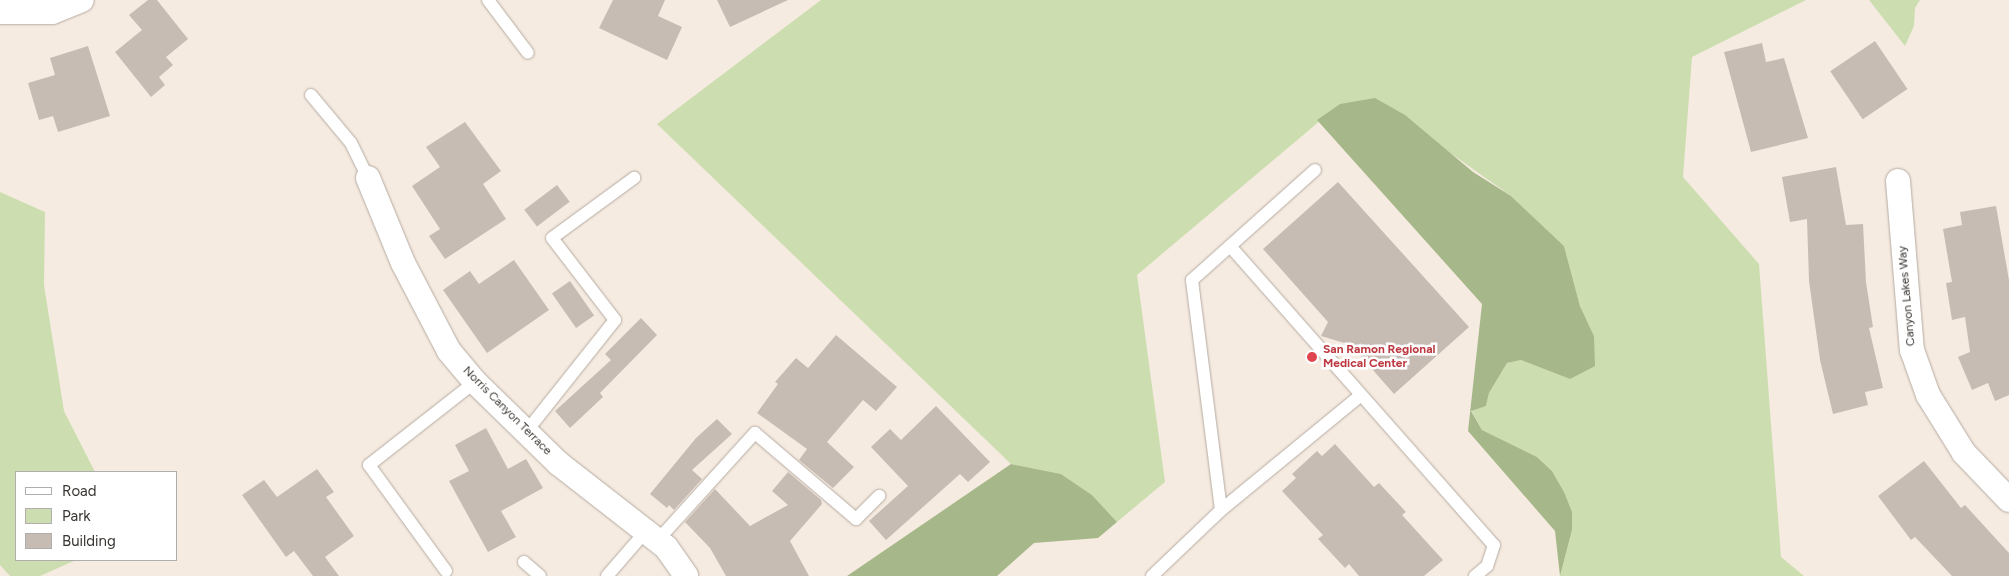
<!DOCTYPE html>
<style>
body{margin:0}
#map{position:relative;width:2009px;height:576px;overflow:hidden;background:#f6ebe1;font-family:Figtree,sans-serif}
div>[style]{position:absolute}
.green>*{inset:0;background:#ccdeb0}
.forest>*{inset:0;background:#a6b889}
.building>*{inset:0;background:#c7bcb3;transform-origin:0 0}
.roads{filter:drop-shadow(0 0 1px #b5aba1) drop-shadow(0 0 1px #b5aba1)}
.lane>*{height:12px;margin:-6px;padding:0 6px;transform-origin:6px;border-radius:6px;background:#fff}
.street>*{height:24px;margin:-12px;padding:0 12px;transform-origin:12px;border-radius:12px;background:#fff}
.dots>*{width:14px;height:14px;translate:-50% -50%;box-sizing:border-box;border:2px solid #fff;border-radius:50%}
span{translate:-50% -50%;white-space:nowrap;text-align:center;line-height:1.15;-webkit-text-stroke:5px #fff;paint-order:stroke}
.street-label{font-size:12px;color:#383430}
.health-label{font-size:12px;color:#be3a42;font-weight:700}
.left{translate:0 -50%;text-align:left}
.legend{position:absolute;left:15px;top:471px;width:162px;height:90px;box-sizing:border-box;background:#fff;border:1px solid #afaeac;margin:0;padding:6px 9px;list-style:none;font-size:15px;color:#383430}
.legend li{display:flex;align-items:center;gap:10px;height:25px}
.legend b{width:25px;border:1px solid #afaeac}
</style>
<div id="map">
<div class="green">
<i style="clip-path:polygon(821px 0,1806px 0,1692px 57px,1683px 177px,1759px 264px,1781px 557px,1804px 576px,1560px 576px,1572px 530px,1564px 492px,1552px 471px,1537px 457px,1482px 430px,1471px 410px,1486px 406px,1489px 393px,1507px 363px,1521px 360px,1570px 379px,1594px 336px,1580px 306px,1564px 246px,1511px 196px,1442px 147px,1340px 104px,1137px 275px,1165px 482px,1117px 522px,1092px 495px,1061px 474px,1011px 464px,657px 124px)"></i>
<i style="clip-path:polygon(1869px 0,1920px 0,1915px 8px,1914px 26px,1905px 46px)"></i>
<i style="clip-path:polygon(0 192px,45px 212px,44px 285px,64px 411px,95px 472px,16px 472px,16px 560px,76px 560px,40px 576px,10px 576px,0 565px)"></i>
</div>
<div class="forest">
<i style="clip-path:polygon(1375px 98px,1405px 115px,1473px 172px,1511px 196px,1564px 246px,1580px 306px,1594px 336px,1595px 366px,1570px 379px,1521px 360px,1507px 363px,1489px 393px,1486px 406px,1471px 411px,1482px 430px,1537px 457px,1552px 471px,1564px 492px,1572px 512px,1572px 530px,1560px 576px,1555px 531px,1468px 431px,1482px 304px,1317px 120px,1340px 104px)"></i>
<i style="clip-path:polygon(1011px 464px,1061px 474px,1092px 495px,1117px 522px,1098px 538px,1034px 543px,997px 576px,847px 576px)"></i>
</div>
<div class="building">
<i style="clip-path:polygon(148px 0,157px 0,188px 39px,166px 57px,173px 65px,159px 77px,165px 85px,151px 97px,115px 52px,142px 30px,129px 15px)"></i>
<i style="clip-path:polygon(613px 0,665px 0,658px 16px,682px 27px,667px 60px,599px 28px)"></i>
<i style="clip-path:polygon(717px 0,788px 0,730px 27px)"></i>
<i style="left:1875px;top:41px;width:58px;height:54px;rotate:56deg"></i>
<i style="clip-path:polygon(1762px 43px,1766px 62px,1784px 58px,1808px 138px,1751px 152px,1724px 52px)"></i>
<i style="clip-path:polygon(88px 46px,110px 116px,58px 132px,53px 116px,39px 120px,28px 83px,55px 75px,50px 58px)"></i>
<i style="clip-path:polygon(465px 122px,501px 171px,483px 184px,506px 219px,445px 259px,429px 236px,440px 229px,412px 186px,440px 167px,426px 147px)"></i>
<i style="clip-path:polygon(1836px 167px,1846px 225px,1863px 224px,1866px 282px,1873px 327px,1869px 328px,1883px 388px,1865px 392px,1868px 405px,1833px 414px,1820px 360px,1809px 281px,1807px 219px,1790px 222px,1782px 177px)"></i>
<i style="clip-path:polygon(1338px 182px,1469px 327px,1394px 394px,1351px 345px,1321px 336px,1328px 322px,1263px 249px)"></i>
<i style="left:557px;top:185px;width:21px;height:41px;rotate:53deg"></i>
<i style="clip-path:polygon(1996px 206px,2009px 280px,2009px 395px,1995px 401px,1988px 383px,1972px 390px,1958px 357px,1970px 352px,1965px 317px,1952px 320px,1946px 283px,1952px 282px,1943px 229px,1962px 225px,1960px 212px)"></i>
<i style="clip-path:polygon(514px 260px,549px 310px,487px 353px,443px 290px,470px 271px,479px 284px)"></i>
<i style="left:570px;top:281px;width:42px;height:22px;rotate:55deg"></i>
<i style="clip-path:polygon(641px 318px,657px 335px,600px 393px,603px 397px,570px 428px,555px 411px,611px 360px,605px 354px)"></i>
<i style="clip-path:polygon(836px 335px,897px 387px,876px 411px,863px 400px,827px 442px,854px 467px,833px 488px,799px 460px,807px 449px,757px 413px,778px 384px,775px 382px,796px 358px,808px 368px)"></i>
<i style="clip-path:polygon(936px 406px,990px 462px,968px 482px,960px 474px,886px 540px,869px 521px,908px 486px,871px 447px,890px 429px,901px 440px)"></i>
<i style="clip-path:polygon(717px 419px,732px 434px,692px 470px,702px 479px,674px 510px,669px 505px,667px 508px,650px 494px,696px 438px)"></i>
<i style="clip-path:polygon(486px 428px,508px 469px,526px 459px,543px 488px,501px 511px,516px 537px,488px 552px,449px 481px,469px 471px,455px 445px)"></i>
<i style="clip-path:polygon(1335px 444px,1374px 487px,1379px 483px,1406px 512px,1402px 515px,1443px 560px,1424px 576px,1359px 576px,1349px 564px,1345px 568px,1318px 539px,1323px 535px,1282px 491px,1296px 478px,1292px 474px,1317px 451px,1322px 456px)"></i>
<i style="clip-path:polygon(1924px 461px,1961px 508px,1965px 505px,2009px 553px,2009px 576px,1952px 576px,1915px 537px,1911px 540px,1878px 496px)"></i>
<i style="clip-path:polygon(317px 469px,334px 492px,326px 497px,354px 536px,325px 557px,339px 576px,313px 576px,294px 551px,286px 557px,242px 495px,264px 480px,277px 497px)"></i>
<i style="clip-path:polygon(788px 472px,821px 500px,822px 504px,790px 541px,809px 576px,726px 576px,710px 548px,685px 522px,715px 489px,750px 526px,788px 505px,772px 491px)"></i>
</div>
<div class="roads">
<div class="lane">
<i style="left:488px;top:0;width:66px;rotate:53deg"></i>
<i style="left:311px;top:95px;width:62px;rotate:50.2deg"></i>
<i style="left:351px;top:143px;width:39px;rotate:64deg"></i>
<i style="left:1230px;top:246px;width:399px;rotate:48.6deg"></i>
<i style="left:1494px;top:545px;width:22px;rotate:108deg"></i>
<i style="left:1487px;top:566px;width:16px;rotate:140deg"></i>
<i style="left:526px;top:432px;width:143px;rotate:-51.5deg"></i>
<i style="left:615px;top:320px;width:103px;rotate:-127.5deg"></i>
<i style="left:552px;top:238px;width:102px;rotate:-36.2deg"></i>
<i style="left:1221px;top:510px;width:180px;rotate:-39.4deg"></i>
<i style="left:657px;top:541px;width:146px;rotate:-47.8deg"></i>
<i style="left:755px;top:433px;width:133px;rotate:40.4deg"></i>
<i style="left:856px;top:519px;width:33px;rotate:-45deg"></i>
<i style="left:524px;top:562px;width:21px;rotate:41deg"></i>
<i style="left:446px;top:571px;width:131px;rotate:-126deg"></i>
<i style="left:369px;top:465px;width:135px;rotate:-38.1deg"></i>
<i style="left:607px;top:576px;width:60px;rotate:-49.1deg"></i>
<i style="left:1152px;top:576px;width:95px;rotate:-43.7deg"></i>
<i style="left:1221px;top:510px;width:232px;rotate:-97.2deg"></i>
<i style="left:1192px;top:280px;width:165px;rotate:-41.8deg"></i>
</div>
<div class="street">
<i style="left:0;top:12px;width:52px"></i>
<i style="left:52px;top:12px;width:32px;rotate:-22deg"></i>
<i style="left:368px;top:178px;width:92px;rotate:67.6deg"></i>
<i style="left:403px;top:263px;width:99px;rotate:62.4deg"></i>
<i style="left:449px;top:351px;width:40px;rotate:50deg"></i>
<i style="left:475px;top:382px;width:116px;rotate:44.3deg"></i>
<i style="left:558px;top:463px;width:137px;rotate:37.9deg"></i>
<i style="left:666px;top:547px;width:35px;rotate:55deg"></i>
<i style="left:1898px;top:181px;width:170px;rotate:85.3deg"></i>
<i style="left:1912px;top:350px;width:48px;rotate:70.4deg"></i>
<i style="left:1928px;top:395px;width:68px;rotate:58.2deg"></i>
<i style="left:1964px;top:453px;width:65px;rotate:46.2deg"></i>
</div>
</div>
<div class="dots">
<i style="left:1312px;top:357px;background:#e0444e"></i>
</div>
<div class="street-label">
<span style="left:1907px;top:296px;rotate:-95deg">Canyon Lakes Way</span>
<span style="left:507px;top:411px;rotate:45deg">Norris Canyon Terrace</span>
</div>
<div class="health-label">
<span class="left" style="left:1323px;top:357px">San Ramon Regional<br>Medical Center</span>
</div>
<ul class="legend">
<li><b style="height:6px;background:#fff"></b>Road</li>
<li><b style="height:14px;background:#ccdeb0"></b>Park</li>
<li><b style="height:14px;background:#c7bcb3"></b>Building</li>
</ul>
</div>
